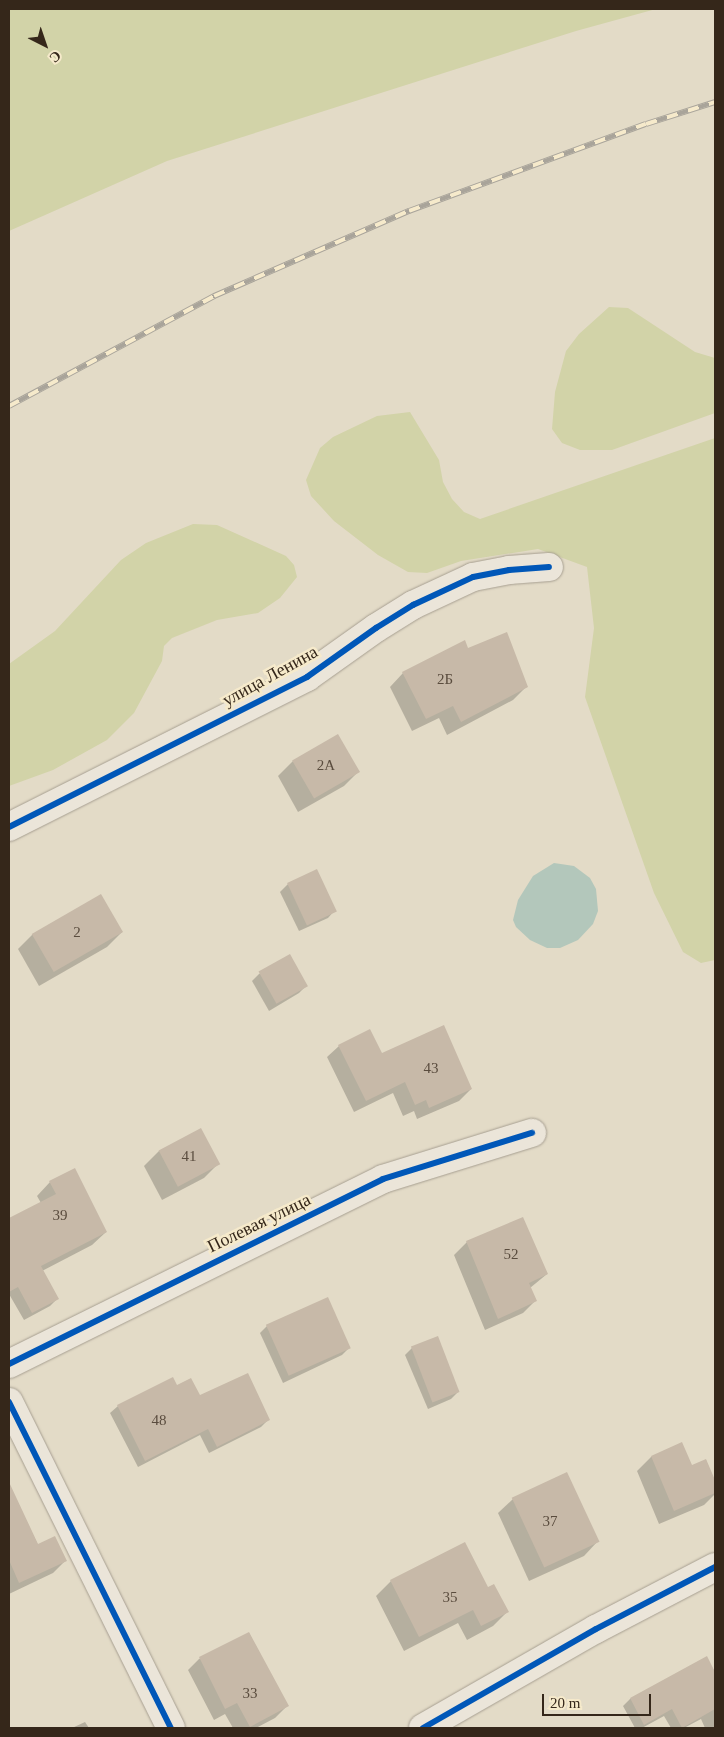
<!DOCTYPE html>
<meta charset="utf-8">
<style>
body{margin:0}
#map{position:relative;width:724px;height:1737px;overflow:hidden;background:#e3dbc7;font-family:Georgia,serif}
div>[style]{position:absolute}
.green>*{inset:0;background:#d2d3a8}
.water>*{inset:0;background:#b3c7bb}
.shadow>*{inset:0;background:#0003}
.building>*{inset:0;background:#c7b9a8;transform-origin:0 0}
.roads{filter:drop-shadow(0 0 1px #a79f91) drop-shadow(0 0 1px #a79f91)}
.minor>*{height:28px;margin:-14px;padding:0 14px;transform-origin:14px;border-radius:14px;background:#ebe5d9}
.rail>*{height:5.5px;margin-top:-2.75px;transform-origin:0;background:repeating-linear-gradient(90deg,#f6eacb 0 11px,#a9a49a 0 22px);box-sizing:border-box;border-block:1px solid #a9a49a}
.cycleway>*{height:6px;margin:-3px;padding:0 3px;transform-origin:3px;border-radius:3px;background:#0057b8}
span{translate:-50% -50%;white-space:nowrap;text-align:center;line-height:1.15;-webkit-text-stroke:5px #f6eacb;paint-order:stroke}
.number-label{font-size:15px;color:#5a4c3e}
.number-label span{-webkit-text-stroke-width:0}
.street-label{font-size:18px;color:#35271a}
.frame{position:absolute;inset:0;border:10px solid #35271a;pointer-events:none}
.north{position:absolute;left:20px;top:20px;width:50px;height:50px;-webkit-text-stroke:4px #f6eacb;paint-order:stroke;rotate:139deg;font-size:14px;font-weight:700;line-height:20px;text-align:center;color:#35271a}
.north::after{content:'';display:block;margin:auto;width:18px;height:22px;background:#35271a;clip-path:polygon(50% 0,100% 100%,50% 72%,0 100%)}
.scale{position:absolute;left:542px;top:1694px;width:109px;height:22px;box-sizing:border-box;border:2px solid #35271a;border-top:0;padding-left:6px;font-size:15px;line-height:18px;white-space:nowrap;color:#35271a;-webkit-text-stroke:4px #f6eacb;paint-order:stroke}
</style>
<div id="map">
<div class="green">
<i style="clip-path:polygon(9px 9px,656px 9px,576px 31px,167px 161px,9px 231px)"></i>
<i style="clip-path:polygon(609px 307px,628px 308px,695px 352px,715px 358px,715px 413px,612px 450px,580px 450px,562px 443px,552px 429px,555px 392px,566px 351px,579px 334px)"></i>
<i style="clip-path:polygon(410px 412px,439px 460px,443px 482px,452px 499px,464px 512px,480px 519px,715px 438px,715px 960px,701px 963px,683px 952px,654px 893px,585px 697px,594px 628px,587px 567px,538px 549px,461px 561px,427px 573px,408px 572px,378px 555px,334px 521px,311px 496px,306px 480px,320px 448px,333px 437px,377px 416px)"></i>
<i style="clip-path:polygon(193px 524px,217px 525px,286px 556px,294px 565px,297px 577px,280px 598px,258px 613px,217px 620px,172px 638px,164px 646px,162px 661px,134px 713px,107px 740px,53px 770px,9px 786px,9px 664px,55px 631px,121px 560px,146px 543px)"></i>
</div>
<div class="water">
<i style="clip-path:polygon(554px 863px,574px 866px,590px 878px,596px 889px,598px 911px,593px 924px,578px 940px,560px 948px,547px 948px,530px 940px,516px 927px,513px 920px,518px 900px,533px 876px)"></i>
</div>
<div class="shadow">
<i style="clip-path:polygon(468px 649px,526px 687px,513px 700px,447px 735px,439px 718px,412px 731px,390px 687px,403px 673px)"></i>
<i style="clip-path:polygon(337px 736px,358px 772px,344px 786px,298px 812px,278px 776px,293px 761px)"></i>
<i style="clip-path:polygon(317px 871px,335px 910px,328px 918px,299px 931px,280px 892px,288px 884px)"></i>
<i style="clip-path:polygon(101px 896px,122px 932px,107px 947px,39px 986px,18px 949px,32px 935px)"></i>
<i style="clip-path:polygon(290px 956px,306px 986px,299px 993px,269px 1011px,252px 981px,259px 974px)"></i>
<i style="clip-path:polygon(339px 1046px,381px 1054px,471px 1089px,459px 1101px,417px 1119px,414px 1111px,403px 1116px,393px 1093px,354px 1112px,327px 1057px)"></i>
<i style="clip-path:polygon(159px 1151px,218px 1164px,204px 1178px,162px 1200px,144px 1166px)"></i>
<i style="clip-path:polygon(50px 1182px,106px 1232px,92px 1245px,42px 1271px,57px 1299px,50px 1306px,24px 1320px,9px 1294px,9px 1259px,19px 1253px,9px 1233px,9px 1225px,19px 1214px,41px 1203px,37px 1196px)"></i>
<i style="clip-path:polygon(467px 1242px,547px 1274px,530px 1288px,535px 1301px,523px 1313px,485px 1330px,454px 1255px)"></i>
<i style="clip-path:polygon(267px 1326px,350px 1347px,342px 1355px,283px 1383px,260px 1333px)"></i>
<i style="clip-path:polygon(412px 1348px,459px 1391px,451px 1399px,428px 1409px,405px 1355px)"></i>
<i style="clip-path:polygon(176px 1387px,200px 1397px,269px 1419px,261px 1427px,209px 1453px,200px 1435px,138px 1467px,110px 1413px,118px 1406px)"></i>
<i style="clip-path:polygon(681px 1444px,691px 1467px,706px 1460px,715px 1483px,715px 1494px,704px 1505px,659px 1524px,637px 1471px,651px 1457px)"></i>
<i style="clip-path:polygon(9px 1485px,38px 1545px,65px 1561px,53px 1573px,9px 1594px)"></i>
<i style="clip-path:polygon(513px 1499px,598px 1541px,584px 1556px,529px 1581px,498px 1513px)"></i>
<i style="clip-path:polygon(391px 1581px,488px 1588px,507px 1612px,493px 1626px,467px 1640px,458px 1623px,404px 1651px,376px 1596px)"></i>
<i style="clip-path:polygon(249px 1633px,287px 1706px,275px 1718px,256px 1728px,233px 1728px,225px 1714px,214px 1720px,188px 1670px,199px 1659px)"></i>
<i style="clip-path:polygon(706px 1658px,715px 1672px,715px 1728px,705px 1728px,701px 1719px,684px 1728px,671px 1728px,664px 1716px,642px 1728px,635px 1728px,623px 1706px,630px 1699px)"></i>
<i style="clip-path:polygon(85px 1722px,89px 1728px,72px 1728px)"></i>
</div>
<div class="building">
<i style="clip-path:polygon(507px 632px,528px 687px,461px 722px,453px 706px,426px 719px,402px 672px,465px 640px,468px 648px)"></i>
<i style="left:338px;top:734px;width:44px;height:53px;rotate:60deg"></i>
<i style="left:317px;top:869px;width:47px;height:33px;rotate:65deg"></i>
<i style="left:101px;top:894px;width:44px;height:80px;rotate:60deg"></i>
<i style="left:290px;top:954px;width:37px;height:36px;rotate:61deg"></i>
<i style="clip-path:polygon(444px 1025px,472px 1089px,429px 1108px,426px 1100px,415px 1105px,405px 1082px,366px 1101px,338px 1045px,370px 1029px,382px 1053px)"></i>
<i style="left:201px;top:1128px;width:41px;height:48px;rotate:62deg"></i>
<i style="clip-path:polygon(75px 1168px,107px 1232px,41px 1266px,59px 1299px,32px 1313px,18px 1287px,9px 1292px,9px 1218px,56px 1194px,49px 1181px)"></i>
<i style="clip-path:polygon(523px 1217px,548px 1274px,529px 1283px,537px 1301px,498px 1319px,466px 1241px)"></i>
<i style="left:328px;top:1297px;width:56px;height:68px;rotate:66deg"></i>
<i style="left:438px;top:1336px;width:60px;height:29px;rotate:69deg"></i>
<i style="clip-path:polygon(248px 1373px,270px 1420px,217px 1447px,208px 1429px,145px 1461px,117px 1405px,173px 1377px,177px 1385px,191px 1378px,200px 1395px)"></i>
<i style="clip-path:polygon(682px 1442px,692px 1465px,706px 1459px,715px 1480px,715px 1493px,674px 1511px,651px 1456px)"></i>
<i style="left:567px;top:1472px;width:77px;height:61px;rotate:65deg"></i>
<i style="clip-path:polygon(9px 1482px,38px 1544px,55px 1536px,67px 1561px,19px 1583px,9px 1560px)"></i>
<i style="clip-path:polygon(465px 1542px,488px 1587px,494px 1584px,509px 1612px,481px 1626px,473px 1610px,419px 1637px,390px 1580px)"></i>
<i style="clip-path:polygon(249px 1632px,289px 1706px,250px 1727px,237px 1703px,225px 1709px,199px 1657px)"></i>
<i style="clip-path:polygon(707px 1656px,715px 1672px,715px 1709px,682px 1728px,672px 1709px,644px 1725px,630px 1698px)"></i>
</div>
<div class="roads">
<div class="minor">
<i style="left:9px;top:827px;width:334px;rotate:-26.7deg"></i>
<i style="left:307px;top:677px;width:85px;rotate:-35.4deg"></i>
<i style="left:376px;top:628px;width:44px;rotate:-31.9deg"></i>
<i style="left:413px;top:605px;width:66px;rotate:-25deg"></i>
<i style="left:473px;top:577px;width:37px;rotate:-11deg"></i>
<i style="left:509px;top:570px;width:40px;rotate:-4.3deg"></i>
<i style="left:9px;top:1364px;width:417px;rotate:-26.3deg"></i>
<i style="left:383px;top:1179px;width:156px;rotate:-17.2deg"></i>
<i style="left:9px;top:1402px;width:364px;rotate:63.6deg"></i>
<i style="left:423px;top:1728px;width:199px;rotate:-29.8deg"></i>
<i style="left:596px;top:1629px;width:134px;rotate:-27.5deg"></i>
</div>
</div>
<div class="rail">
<i style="left:9px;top:406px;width:233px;rotate:-28.2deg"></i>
<i style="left:214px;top:296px;width:213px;rotate:-23.6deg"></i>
<i style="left:409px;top:211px;width:252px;rotate:-20.2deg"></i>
<i style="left:646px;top:124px;width:72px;rotate:-17.7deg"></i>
</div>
<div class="cycleway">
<i style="left:9px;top:827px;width:334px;rotate:-26.7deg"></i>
<i style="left:307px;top:677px;width:85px;rotate:-35.4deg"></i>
<i style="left:376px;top:628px;width:44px;rotate:-31.9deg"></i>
<i style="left:413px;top:605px;width:66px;rotate:-25deg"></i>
<i style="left:473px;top:577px;width:37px;rotate:-11deg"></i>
<i style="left:509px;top:570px;width:40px;rotate:-4.3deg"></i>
<i style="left:9px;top:1364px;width:417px;rotate:-26.3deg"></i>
<i style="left:383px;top:1179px;width:156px;rotate:-17.2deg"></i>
<i style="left:9px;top:1402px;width:364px;rotate:63.6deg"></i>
<i style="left:423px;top:1728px;width:199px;rotate:-29.8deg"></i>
<i style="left:596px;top:1629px;width:134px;rotate:-27.5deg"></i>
</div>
<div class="number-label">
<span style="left:445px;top:680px">2Б</span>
<span style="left:326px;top:766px">2А</span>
<span style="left:77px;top:933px">2</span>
<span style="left:431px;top:1069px">43</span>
<span style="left:189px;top:1157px">41</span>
<span style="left:60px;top:1216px">39</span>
<span style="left:511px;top:1255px">52</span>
<span style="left:159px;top:1421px">48</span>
<span style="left:550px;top:1522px">37</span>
<span style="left:450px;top:1598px">35</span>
<span style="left:250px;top:1694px">33</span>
</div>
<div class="street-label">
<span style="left:270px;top:676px;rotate:-29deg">улица Ленина</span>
<span style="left:259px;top:1223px;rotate:-26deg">Полевая улица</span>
</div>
<div class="frame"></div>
<div class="north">С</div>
<div class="scale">20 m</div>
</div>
